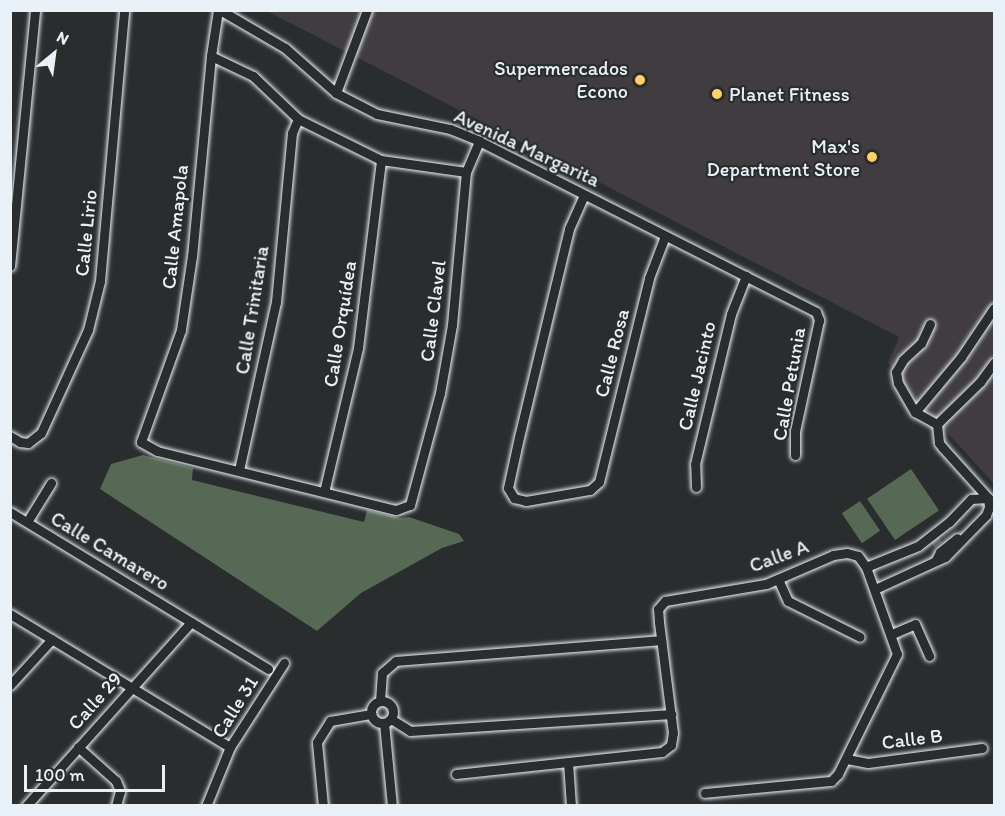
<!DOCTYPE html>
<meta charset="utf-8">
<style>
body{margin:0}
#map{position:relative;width:1005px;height:816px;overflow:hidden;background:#2a2d2e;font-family:Itim,sans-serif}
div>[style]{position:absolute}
.built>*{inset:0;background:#403c3f}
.green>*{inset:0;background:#556954;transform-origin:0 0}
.street-tunnel>*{height:9px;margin-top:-4.5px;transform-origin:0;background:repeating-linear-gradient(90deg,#464a4c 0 9px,transparent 0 13.5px)}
.roads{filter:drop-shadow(0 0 2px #e8f1f8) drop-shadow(0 0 2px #e8f1f8)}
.street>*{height:9px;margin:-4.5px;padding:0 4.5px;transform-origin:4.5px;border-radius:4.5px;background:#2a2d2e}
.street>.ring{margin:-4.5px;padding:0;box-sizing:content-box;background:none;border:9px solid #2a2d2e;border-radius:50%}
.dots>*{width:16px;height:16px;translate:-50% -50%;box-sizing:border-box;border:3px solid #2a2d2e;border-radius:50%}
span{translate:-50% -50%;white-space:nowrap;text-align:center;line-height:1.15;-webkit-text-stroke:4.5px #2a2d2e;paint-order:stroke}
.poi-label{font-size:20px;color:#e8f1f8}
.right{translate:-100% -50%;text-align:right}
.left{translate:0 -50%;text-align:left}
.street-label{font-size:20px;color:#e8f1f8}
.frame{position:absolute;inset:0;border:12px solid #e8f1f8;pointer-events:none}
.north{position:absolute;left:24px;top:24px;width:60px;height:60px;-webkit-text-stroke:4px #2a2d2e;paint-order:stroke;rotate:29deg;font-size:16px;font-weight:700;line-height:24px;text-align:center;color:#e8f1f8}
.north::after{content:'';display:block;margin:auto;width:21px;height:27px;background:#e8f1f8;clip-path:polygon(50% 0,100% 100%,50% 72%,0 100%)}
.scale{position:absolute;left:24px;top:765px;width:141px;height:27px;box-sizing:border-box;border:3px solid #e8f1f8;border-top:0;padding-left:8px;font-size:18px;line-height:21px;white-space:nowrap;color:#e8f1f8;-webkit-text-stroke:4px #2a2d2e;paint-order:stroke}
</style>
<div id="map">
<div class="built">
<i style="clip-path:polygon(267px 11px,994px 11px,994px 484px,913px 395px,888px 363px,899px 337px)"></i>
</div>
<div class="green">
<i style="clip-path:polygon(143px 455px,193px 468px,192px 480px,364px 522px,367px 510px,400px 518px,409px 517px,459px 534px,464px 541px,442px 548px,361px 593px,317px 631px,100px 489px,111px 464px)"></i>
<i style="left:911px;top:469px;width:50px;height:53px;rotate:56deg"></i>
<i style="left:860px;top:501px;width:36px;height:22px;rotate:56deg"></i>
</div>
<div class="street-tunnel">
<i style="left:932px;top:543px;width:14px;rotate:-36deg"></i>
</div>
<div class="roads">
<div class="street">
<i style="left:218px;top:10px;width:47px;rotate:98.7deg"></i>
<i style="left:211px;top:56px;width:201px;rotate:95.4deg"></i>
<i style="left:192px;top:256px;width:75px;rotate:98.5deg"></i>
<i style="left:181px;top:330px;width:119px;rotate:109.7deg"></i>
<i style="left:141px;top:442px;width:18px;rotate:29deg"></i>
<i style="left:157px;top:451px;width:246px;rotate:13.9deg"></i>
<i style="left:396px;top:510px;width:15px;rotate:-20deg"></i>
<i style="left:410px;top:505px;width:116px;rotate:-75deg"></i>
<i style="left:440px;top:393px;width:69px;rotate:-80deg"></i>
<i style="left:452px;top:325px;width:154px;rotate:-84.8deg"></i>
<i style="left:466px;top:172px;width:34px;rotate:-67deg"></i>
<i style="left:220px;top:10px;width:75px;rotate:30.3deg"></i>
<i style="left:285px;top:48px;width:68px;rotate:41.4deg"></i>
<i style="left:336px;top:93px;width:46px;rotate:27.1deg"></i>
<i style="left:377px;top:114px;width:75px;rotate:11.6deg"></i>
<i style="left:450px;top:129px;width:31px;rotate:22deg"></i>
<i style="left:479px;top:141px;width:378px;rotate:26.9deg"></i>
<i style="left:816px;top:312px;width:9px;rotate:69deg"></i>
<i style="left:819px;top:320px;width:114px;rotate:102.2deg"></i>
<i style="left:795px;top:431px;width:24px;rotate:90deg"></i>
<i style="left:211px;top:56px;width:47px;rotate:25.5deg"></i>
<i style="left:253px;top:76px;width:62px;rotate:43.7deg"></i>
<i style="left:298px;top:119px;width:93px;rotate:26.3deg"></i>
<i style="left:381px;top:160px;width:86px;rotate:8deg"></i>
<i style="left:336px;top:93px;width:89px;rotate:-69.5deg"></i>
<i style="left:584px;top:195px;width:37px;rotate:114deg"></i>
<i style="left:569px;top:229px;width:214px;rotate:103.5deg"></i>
<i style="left:519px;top:437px;width:52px;rotate:102.2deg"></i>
<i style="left:508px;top:488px;width:12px;rotate:59deg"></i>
<i style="left:514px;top:498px;width:12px;rotate:14deg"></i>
<i style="left:526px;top:501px;width:65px;rotate:-9.8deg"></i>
<i style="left:590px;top:490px;width:12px;rotate:-42deg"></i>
<i style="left:599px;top:482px;width:210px;rotate:-76.2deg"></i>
<i style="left:649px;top:278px;width:45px;rotate:-69.1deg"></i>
<i style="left:10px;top:266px;width:257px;rotate:-84.4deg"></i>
<i style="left:930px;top:324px;width:21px;rotate:115deg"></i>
<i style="left:921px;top:343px;width:25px;rotate:137deg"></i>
<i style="left:903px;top:360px;width:14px;rotate:120deg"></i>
<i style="left:896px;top:372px;width:11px;rotate:80deg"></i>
<i style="left:898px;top:383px;width:34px;rotate:60deg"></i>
<i style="left:915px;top:412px;width:25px;rotate:29deg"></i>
<i style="left:915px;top:412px;width:72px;rotate:-50.1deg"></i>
<i style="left:961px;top:357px;width:59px;rotate:-56deg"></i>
<i style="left:937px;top:424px;width:19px;rotate:84deg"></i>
<i style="left:939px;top:443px;width:6px;rotate:51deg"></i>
<i style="left:943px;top:448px;width:67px;rotate:48deg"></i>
<i style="left:937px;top:424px;width:60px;rotate:-44.3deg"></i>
<i style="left:980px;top:382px;width:24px;rotate:-54deg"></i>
<i style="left:10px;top:436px;width:12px;rotate:31deg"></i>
<i style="left:20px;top:442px;width:8px;rotate:7deg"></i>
<i style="left:28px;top:443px;width:16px;rotate:-38deg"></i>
<i style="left:41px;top:433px;width:113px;rotate:-65.5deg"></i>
<i style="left:88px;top:330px;width:50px;rotate:-76.2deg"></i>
<i style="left:100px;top:281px;width:272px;rotate:-84.9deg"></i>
<i style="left:239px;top:470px;width:172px;rotate:-77.6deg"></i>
<i style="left:276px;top:302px;width:170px;rotate:-84.6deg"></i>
<i style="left:292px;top:133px;width:15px;rotate:-67deg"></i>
<i style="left:696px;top:487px;width:23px;rotate:-92deg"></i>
<i style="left:695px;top:464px;width:154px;rotate:-76.5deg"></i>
<i style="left:731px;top:314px;width:41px;rotate:-68.5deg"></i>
<i style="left:324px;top:492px;width:148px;rotate:-76.7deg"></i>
<i style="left:358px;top:348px;width:189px;rotate:-83deg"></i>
<i style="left:10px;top:512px;width:302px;rotate:31.3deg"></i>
<i style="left:27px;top:522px;width:46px;rotate:-58.4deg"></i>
<i style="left:936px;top:560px;width:9px;rotate:-63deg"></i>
<i style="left:940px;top:552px;width:22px;rotate:-39deg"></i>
<i style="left:866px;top:567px;width:56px;rotate:-22deg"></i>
<i style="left:918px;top:546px;width:39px;rotate:-38deg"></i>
<i style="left:949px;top:522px;width:32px;rotate:-46deg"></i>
<i style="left:971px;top:499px;width:17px;rotate:-3deg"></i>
<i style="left:778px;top:579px;width:24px;rotate:66deg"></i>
<i style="left:788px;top:601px;width:80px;rotate:26.6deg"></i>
<i style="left:875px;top:589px;width:77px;rotate:-24.6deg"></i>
<i style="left:945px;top:557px;width:59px;rotate:-45.7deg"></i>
<i style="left:986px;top:515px;width:9px;rotate:-69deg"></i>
<i style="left:989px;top:507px;width:9px;rotate:-96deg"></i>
<i style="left:10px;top:614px;width:257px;rotate:31.2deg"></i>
<i style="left:892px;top:634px;width:25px;rotate:-23deg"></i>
<i style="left:915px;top:624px;width:35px;rotate:66deg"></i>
<i style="left:10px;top:685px;width:62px;rotate:-47.6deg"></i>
<i style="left:380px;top:701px;width:28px;rotate:-86deg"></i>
<i style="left:382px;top:673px;width:18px;rotate:-41deg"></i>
<i style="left:396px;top:661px;width:266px;rotate:-4.5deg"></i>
<i class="ring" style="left:371px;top:701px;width:13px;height:13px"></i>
<i style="left:391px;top:719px;width:22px;rotate:32deg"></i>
<i style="left:410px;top:731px;width:262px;rotate:-3.7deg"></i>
<i style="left:384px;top:723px;width:83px;rotate:84.5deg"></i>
<i style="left:78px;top:747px;width:51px;rotate:41.8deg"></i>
<i style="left:116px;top:781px;width:11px;rotate:68deg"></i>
<i style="left:120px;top:791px;width:16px;rotate:105deg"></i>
<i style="left:847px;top:759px;width:21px;rotate:11deg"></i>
<i style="left:868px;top:763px;width:115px;rotate:-7.5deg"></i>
<i style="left:568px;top:762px;width:44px;rotate:86.1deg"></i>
<i style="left:456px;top:774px;width:207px;rotate:-6.1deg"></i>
<i style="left:662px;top:752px;width:11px;rotate:-38deg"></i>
<i style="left:671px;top:745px;width:12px;rotate:-81deg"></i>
<i style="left:673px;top:733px;width:112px;rotate:-97.2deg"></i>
<i style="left:659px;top:622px;width:13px;rotate:-94deg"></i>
<i style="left:658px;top:609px;width:11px;rotate:-49deg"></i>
<i style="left:665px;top:601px;width:102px;rotate:-9.6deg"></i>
<i style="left:766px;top:584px;width:73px;rotate:-23.4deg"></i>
<i style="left:833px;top:555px;width:14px;rotate:-8deg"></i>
<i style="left:847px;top:553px;width:11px;rotate:15deg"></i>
<i style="left:858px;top:556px;width:14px;rotate:54deg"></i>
<i style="left:866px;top:567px;width:92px;rotate:70.4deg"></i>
<i style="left:897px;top:654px;width:134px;rotate:116.2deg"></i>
<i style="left:838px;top:774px;width:10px;rotate:135deg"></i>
<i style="left:831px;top:781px;width:127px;rotate:174.6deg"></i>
<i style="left:26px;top:806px;width:247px;rotate:-48.1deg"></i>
<i style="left:206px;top:806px;width:64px;rotate:-67.9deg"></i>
<i style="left:230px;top:747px;width:100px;rotate:-57.3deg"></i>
<i style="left:323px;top:806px;width:64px;rotate:-95.4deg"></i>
<i style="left:317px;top:742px;width:25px;rotate:-58deg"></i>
<i style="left:330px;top:721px;width:42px;rotate:-9.7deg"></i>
</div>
</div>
<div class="dots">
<i style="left:640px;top:80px;background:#ffd166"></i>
<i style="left:717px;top:94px;background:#ffd166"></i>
<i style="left:872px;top:157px;background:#ffd166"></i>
</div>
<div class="poi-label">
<span class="right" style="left:628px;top:80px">Supermercados<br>Econo</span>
<span class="left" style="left:729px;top:94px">Planet Fitness</span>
<span class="right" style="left:860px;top:158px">Max's<br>Department Store</span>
</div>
<div class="street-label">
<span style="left:527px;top:148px;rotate:25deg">Avenida Margarita</span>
<span style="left:175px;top:227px;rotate:-84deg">Calle Amapola</span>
<span style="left:86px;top:233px;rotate:-84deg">Calle Lirio</span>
<span style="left:252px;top:310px;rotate:-81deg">Calle Trinitaria</span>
<span style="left:433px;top:311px;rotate:-83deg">Calle Clavel</span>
<span style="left:340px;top:324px;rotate:-81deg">Calle Orquídea</span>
<span style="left:612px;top:353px;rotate:-76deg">Calle Rosa</span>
<span style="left:697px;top:376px;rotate:-77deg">Calle Jacinto</span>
<span style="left:789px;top:384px;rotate:-80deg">Calle Petunia</span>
<span style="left:110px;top:551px;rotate:31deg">Calle Camarero</span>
<span style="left:779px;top:556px;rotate:-20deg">Calle A</span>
<span style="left:95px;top:701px;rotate:-48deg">Calle 29</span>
<span style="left:235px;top:707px;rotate:-58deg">Calle 31</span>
<span style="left:912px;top:739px;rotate:-7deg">Calle B</span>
</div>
<div class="frame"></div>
<div class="north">N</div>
<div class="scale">100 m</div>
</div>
